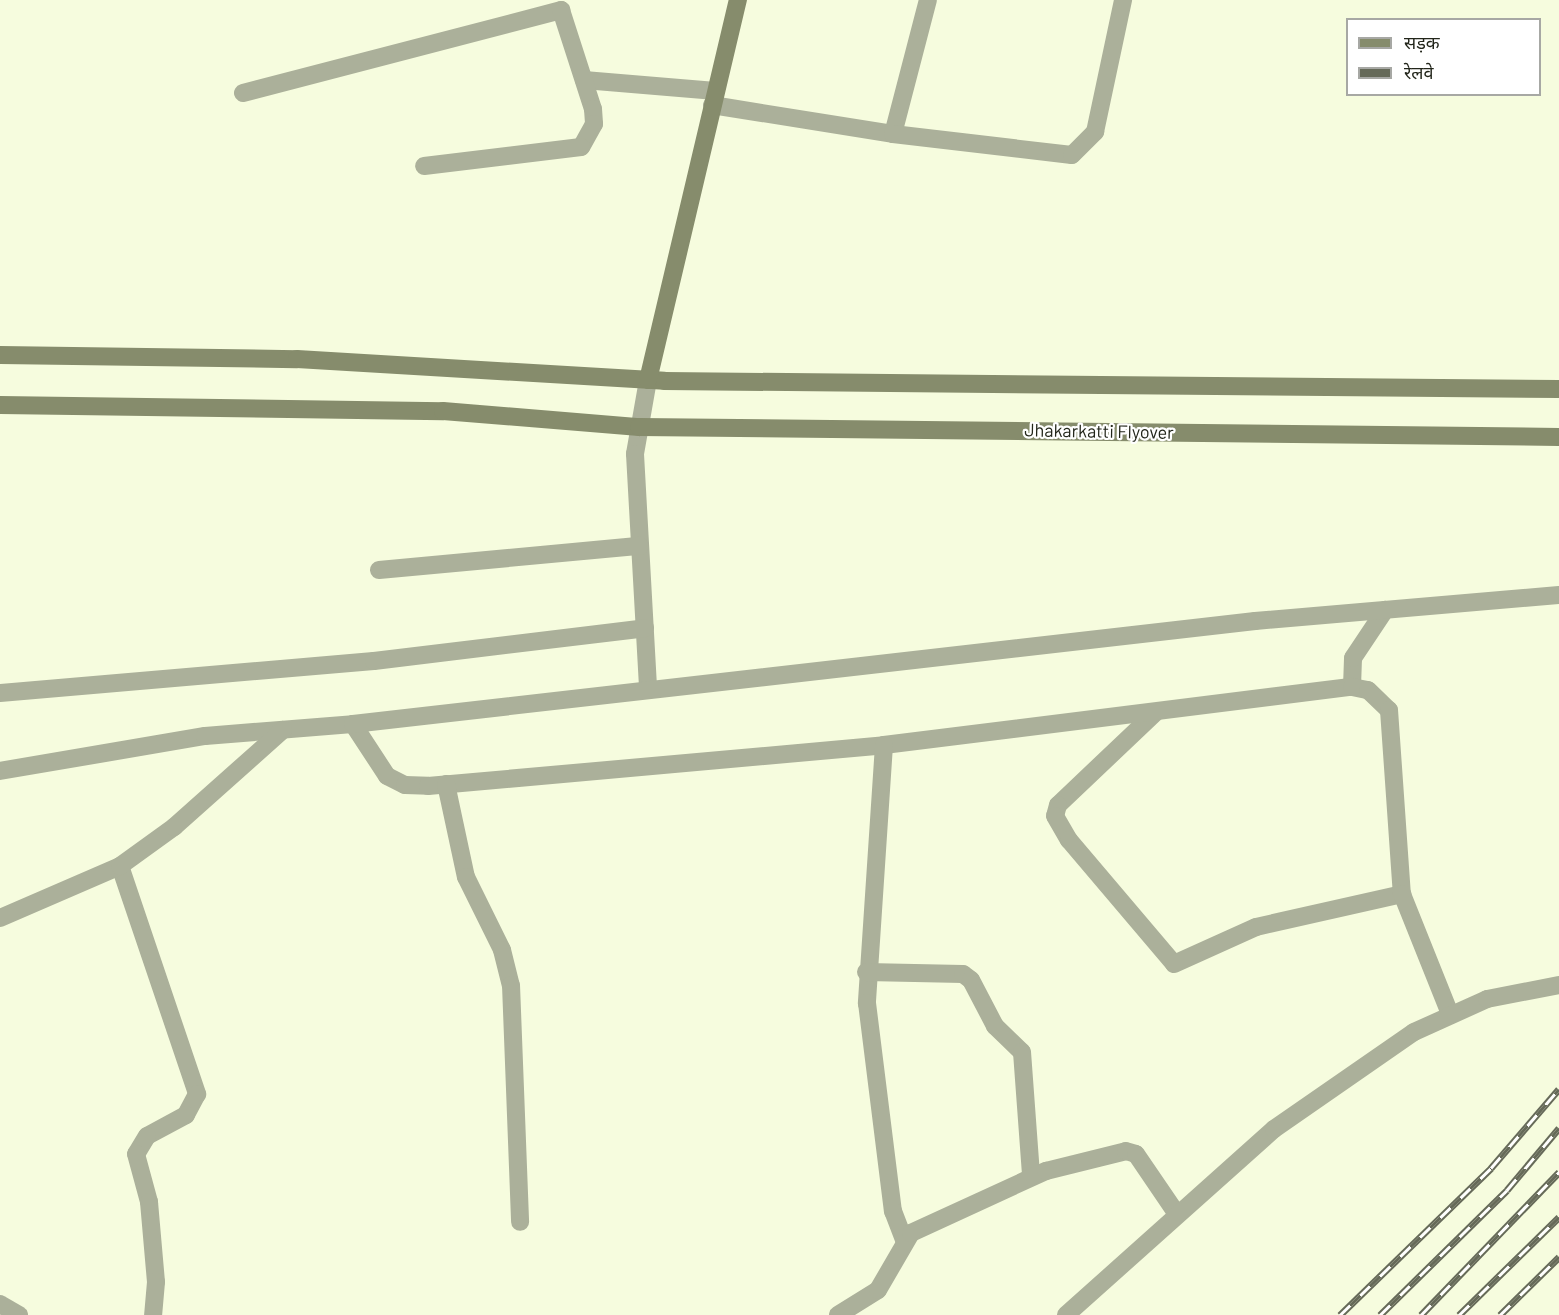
<!DOCTYPE html>
<meta charset="utf-8">
<style>
body{margin:0}
#map{position:relative;width:1559px;height:1315px;overflow:hidden;background:#f6fcde;font-family:Barlow,"Noto Sans Devanagari",sans-serif}
div>[style]{position:absolute}
.lane>*{height:18px;margin:-9px;padding:0 9px;transform-origin:9px;border-radius:9px;background:#abb09a}
.street>*{height:18px;margin:-9px;padding:0 9px;transform-origin:9px;border-radius:9px;background:#abb09a}
.secondary>*{height:18px;margin:-9px;padding:0 9px;transform-origin:9px;border-radius:9px;background:#868c6c}
.rail>*{height:7px;margin-top:-3.5px;transform-origin:0;background:repeating-linear-gradient(90deg,#fff 0 14px,#666a59 0 28px);box-sizing:border-box;border-block:2px solid #666a59}
span{translate:-50% -50%;white-space:nowrap;text-align:center;line-height:1.15;-webkit-text-stroke:4.5px #fff;paint-order:stroke}
.street-label{font-size:18px;color:#23261b}
.legend{position:absolute;left:1346px;top:18px;width:195px;height:78px;box-sizing:border-box;background:#fff;border:2px solid #a7a8a4;margin:0;padding:8px 10px;list-style:none;font-size:18px;color:#23261b}
.legend li{display:flex;align-items:center;gap:12px;height:30px}
.legend b{width:30px;border:2px solid #a7a8a4}
</style>
<div id="map">
<div class="lane">
<i style="left:712px;top:105px;width:183px;rotate:9.1deg"></i>
<i style="left:893px;top:134px;width:138px;rotate:-75.4deg"></i>
<i style="left:893px;top:134px;width:180px;rotate:6.7deg"></i>
<i style="left:1072px;top:155px;width:33px;rotate:-45deg"></i>
<i style="left:1095px;top:132px;width:135px;rotate:-78deg"></i>
</div>
<div class="street">
<i style="left:584px;top:80px;width:132px;rotate:4.8deg"></i>
<i style="left:243px;top:93px;width:329px;rotate:-14.6deg"></i>
<i style="left:561px;top:10px;width:104px;rotate:72.1deg"></i>
<i style="left:593px;top:109px;width:15px;rotate:86deg"></i>
<i style="left:594px;top:124px;width:26px;rotate:119deg"></i>
<i style="left:581px;top:147px;width:158px;rotate:173.1deg"></i>
<i style="left:648px;top:380px;width:75px;rotate:100deg"></i>
<i style="left:635px;top:454px;width:236px;rotate:86.8deg"></i>
<i style="left:379px;top:570px;width:262px;rotate:-5.3deg"></i>
<i style="left:1352px;top:687px;width:29px;rotate:-88deg"></i>
<i style="left:1353px;top:658px;width:58px;rotate:-56.3deg"></i>
<i style="left:0;top:693px;width:375px;rotate:-4.9deg"></i>
<i style="left:374px;top:661px;width:273px;rotate:-6.9deg"></i>
<i style="left:1156px;top:712px;width:135px;rotate:136.5deg"></i>
<i style="left:1058px;top:805px;width:11px;rotate:105deg"></i>
<i style="left:1055px;top:816px;width:28px;rotate:60deg"></i>
<i style="left:1069px;top:840px;width:162px;rotate:49.7deg"></i>
<i style="left:1174px;top:964px;width:90px;rotate:-24.3deg"></i>
<i style="left:1256px;top:927px;width:150px;rotate:-12.7deg"></i>
<i style="left:353px;top:724px;width:62px;rotate:56.8deg"></i>
<i style="left:387px;top:776px;width:20px;rotate:27deg"></i>
<i style="left:405px;top:785px;width:23px;rotate:2deg"></i>
<i style="left:428px;top:786px;width:458px;rotate:-5.1deg"></i>
<i style="left:884px;top:745px;width:472px;rotate:-7.1deg"></i>
<i style="left:1352px;top:687px;width:16px;rotate:11deg"></i>
<i style="left:1368px;top:690px;width:29px;rotate:44deg"></i>
<i style="left:1389px;top:710px;width:184px;rotate:86deg"></i>
<i style="left:1402px;top:894px;width:129px;rotate:68.2deg"></i>
<i style="left:884px;top:745px;width:259px;rotate:93.8deg"></i>
<i style="left:867px;top:1003px;width:210px;rotate:82.9deg"></i>
<i style="left:893px;top:1211px;width:31px;rotate:69deg"></i>
<i style="left:0;top:771px;width:208px;rotate:-9.7deg"></i>
<i style="left:205px;top:736px;width:148px;rotate:-4.6deg"></i>
<i style="left:353px;top:724px;width:908px;rotate:-6.51deg"></i>
<i style="left:1255px;top:621px;width:305px;rotate:-4.9deg"></i>
<i style="left:446px;top:784px;width:95px;rotate:77.9deg"></i>
<i style="left:466px;top:877px;width:81px;rotate:63.7deg"></i>
<i style="left:502px;top:950px;width:36px;rotate:76deg"></i>
<i style="left:511px;top:985px;width:237px;rotate:87.8deg"></i>
<i style="left:120px;top:866px;width:241px;rotate:71.3deg"></i>
<i style="left:197px;top:1094px;width:24px;rotate:118deg"></i>
<i style="left:186px;top:1115px;width:44px;rotate:151.7deg"></i>
<i style="left:147px;top:1136px;width:21px;rotate:121deg"></i>
<i style="left:136px;top:1154px;width:50px;rotate:74.8deg"></i>
<i style="left:149px;top:1202px;width:80px;rotate:85deg"></i>
<i style="left:156px;top:1282px;width:33px;rotate:95deg"></i>
<i style="left:0;top:918px;width:131px;rotate:-23.4deg"></i>
<i style="left:120px;top:866px;width:67px;rotate:-35.8deg"></i>
<i style="left:174px;top:827px;width:146px;rotate:-41.7deg"></i>
<i style="left:866px;top:972px;width:97px;rotate:1.2deg"></i>
<i style="left:963px;top:974px;width:10px;rotate:37deg"></i>
<i style="left:971px;top:980px;width:52px;rotate:62.4deg"></i>
<i style="left:995px;top:1026px;width:37px;rotate:44deg"></i>
<i style="left:1022px;top:1052px;width:123px;rotate:85.8deg"></i>
<i style="left:0;top:1304px;width:22px;rotate:30deg"></i>
<i style="left:838px;top:1315px;width:47px;rotate:-32deg"></i>
<i style="left:878px;top:1290px;width:66px;rotate:-59.9deg"></i>
<i style="left:911px;top:1233px;width:149px;rotate:-24.7deg"></i>
<i style="left:1046px;top:1171px;width:82px;rotate:-14deg"></i>
<i style="left:1126px;top:1151px;width:10px;rotate:17deg"></i>
<i style="left:1136px;top:1154px;width:73px;rotate:55.7deg"></i>
<i style="left:1066px;top:1315px;width:279px;rotate:-41.8deg"></i>
<i style="left:1274px;top:1129px;width:170px;rotate:-34.7deg"></i>
<i style="left:1414px;top:1032px;width:80px;rotate:-24.3deg"></i>
<i style="left:1487px;top:999px;width:73px;rotate:-11deg"></i>
</div>
<div class="secondary">
<i style="left:0;top:355px;width:297px;rotate:0.8deg"></i>
<i style="left:297px;top:359px;width:368px;rotate:3.4deg"></i>
<i style="left:664px;top:381px;width:895px;rotate:0.51deg"></i>
<i style="left:648px;top:380px;width:391px;rotate:-76.7deg"></i>
<i style="left:0;top:405px;width:443px;rotate:0.8deg"></i>
<i style="left:443px;top:411px;width:197px;rotate:4.7deg"></i>
<i style="left:639px;top:427px;width:920px;rotate:0.62deg"></i>
</div>
<div class="rail">
<i style="left:1340px;top:1315px;width:211px;rotate:-44.2deg"></i>
<i style="left:1491px;top:1168px;width:104px;rotate:-49.3deg"></i>
<i style="left:1380px;top:1315px;width:178px;rotate:-44.5deg"></i>
<i style="left:1507px;top:1190px;width:81px;rotate:-50deg"></i>
<i style="left:1421px;top:1315px;width:199px;rotate:-46deg"></i>
<i style="left:1459px;top:1315px;width:140px;rotate:-44.4deg"></i>
<i style="left:1500px;top:1315px;width:83px;rotate:-44.5deg"></i>
</div>
<div class="street-label">
<span style="left:1099px;top:431px;rotate:1deg">Jhakarkatti Flyover</span>
</div>
<ul class="legend">
<li><b style="height:8px;background:#868c6c"></b>सड़क</li>
<li><b style="height:8px;background:#666a59"></b>रेलवे</li>
</ul>
</div>
